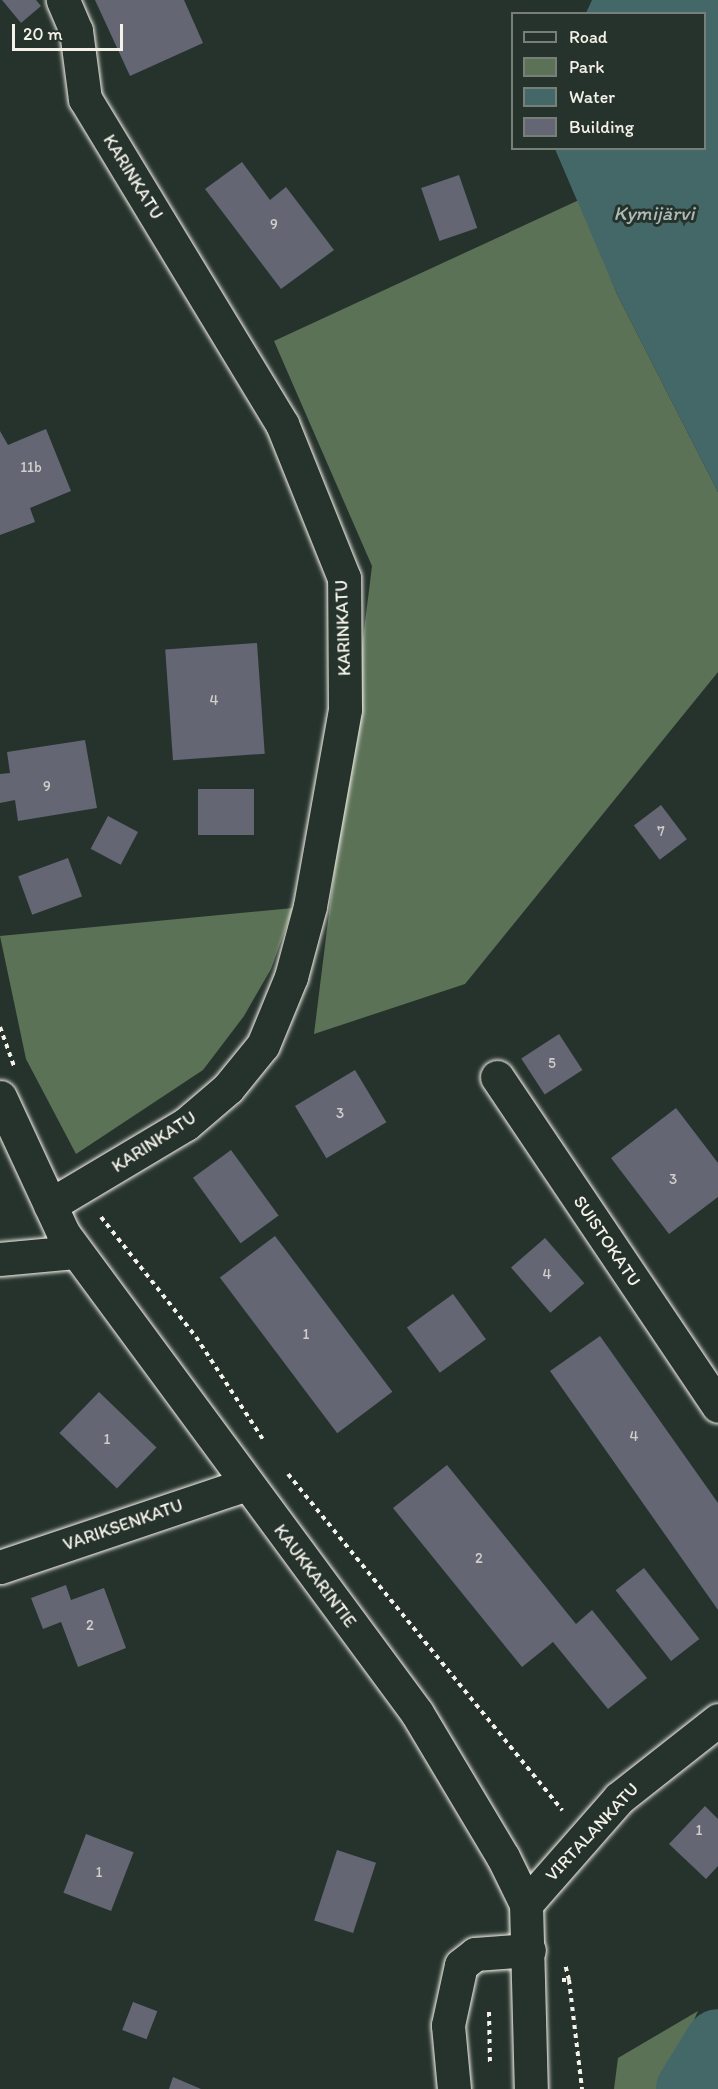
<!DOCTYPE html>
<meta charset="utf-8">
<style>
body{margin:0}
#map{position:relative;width:718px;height:2089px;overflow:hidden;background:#26332d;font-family:Itim,sans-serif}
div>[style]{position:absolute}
.green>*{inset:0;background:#5b7257}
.water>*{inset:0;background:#446868}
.river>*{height:66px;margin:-33px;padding:0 33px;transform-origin:33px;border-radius:33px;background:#446868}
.building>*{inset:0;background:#646673;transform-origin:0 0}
.path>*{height:4px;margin-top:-2px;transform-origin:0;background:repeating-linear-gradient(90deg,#f4f1e8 0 4.5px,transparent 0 9px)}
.roads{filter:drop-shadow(0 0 2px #f4f1e8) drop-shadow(0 0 2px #f4f1e8)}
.street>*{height:33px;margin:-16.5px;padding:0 16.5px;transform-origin:16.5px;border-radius:16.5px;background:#26332d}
span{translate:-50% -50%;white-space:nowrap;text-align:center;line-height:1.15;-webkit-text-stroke:6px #26332d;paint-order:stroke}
.number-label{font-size:15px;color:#d0cecb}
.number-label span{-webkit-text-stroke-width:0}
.street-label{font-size:18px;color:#f4f1e8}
.water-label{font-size:20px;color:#aebab5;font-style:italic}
.legend{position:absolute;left:511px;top:12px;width:195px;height:138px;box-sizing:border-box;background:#26332d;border:2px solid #787f78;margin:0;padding:8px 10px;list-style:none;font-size:18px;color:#f4f1e8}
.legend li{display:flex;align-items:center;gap:12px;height:30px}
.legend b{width:30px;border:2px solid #787f78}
.scale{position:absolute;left:12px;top:24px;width:111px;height:27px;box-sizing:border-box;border:3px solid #f4f1e8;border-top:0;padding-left:8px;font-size:18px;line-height:21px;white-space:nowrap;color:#f4f1e8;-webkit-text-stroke:4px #26332d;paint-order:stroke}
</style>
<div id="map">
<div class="green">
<i style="clip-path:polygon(579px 200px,617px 294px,718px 492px,718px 672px,465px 984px,314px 1034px,372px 566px,274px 341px)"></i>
<i style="clip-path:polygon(293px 908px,271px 969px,244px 1016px,203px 1070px,76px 1154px,26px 1059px,0 936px)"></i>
<i style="clip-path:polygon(698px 2011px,663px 2089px,614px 2089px,618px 2058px)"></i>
</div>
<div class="water">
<i style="clip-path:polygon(592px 0,718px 0,718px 492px,617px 294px,555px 149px,704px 148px,704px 14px,586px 13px)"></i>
</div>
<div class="river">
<i style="left:689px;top:2089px;width:55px;rotate:-58.3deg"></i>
</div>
<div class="building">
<i style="clip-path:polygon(2px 0,36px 0,41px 6px,21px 23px)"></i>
<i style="clip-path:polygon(95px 0,184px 0,203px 43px,130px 76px)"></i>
<i style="clip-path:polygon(242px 162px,270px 200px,286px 187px,334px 250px,281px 289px,205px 189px)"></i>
<i style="left:459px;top:175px;width:56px;height:40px;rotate:71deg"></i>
<i style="clip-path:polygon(46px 429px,71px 491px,30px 508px,35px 522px,0 535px,0 431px,8px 445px)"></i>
<i style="left:257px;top:643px;width:111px;height:92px;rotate:86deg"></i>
<i style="clip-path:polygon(85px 740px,97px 808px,18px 821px,15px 800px,0 803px,0 774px,10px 773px,7px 752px)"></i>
<i style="left:198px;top:789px;width:56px;height:46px"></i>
<i style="left:661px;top:805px;width:43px;height:34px;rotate:53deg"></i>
<i style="left:108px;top:816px;width:34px;height:37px;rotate:28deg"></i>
<i style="left:68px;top:858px;width:41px;height:53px;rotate:70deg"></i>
<i style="left:559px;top:1034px;width:43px;height:45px;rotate:57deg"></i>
<i style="left:355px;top:1070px;width:61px;height:70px;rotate:59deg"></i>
<i style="clip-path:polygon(676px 1108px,718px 1163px,718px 1197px,669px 1234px,611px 1158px)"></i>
<i style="left:231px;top:1150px;width:81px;height:47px;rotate:54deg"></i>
<i style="left:275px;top:1236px;width:195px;height:69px;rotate:53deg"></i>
<i style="left:545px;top:1238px;width:60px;height:45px;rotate:49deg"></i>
<i style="left:453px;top:1294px;width:56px;height:57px;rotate:54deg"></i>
<i style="clip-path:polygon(600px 1336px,718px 1503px,718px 1610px,550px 1371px)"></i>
<i style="left:99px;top:1392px;width:80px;height:57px;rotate:44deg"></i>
<i style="clip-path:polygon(447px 1465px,576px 1624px,592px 1610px,647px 1678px,608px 1709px,553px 1642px,522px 1667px,393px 1508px)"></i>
<i style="left:644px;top:1568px;width:90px;height:36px;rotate:52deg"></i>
<i style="clip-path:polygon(66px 1585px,71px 1600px,104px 1588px,126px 1648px,78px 1667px,61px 1622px,43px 1629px,31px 1598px)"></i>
<i style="clip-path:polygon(705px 1806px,718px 1819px,718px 1866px,706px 1879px,669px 1844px)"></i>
<i style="left:86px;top:1834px;width:51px;height:63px;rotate:21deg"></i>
<i style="left:337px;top:1850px;width:41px;height:74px;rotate:18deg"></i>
<i style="left:133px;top:2002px;width:26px;height:30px;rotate:21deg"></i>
<i style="clip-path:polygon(173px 2077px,201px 2089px,169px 2089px)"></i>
</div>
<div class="path">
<i style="left:0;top:1027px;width:41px;rotate:70.3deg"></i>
<i style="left:101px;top:1217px;width:153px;rotate:51.6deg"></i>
<i style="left:196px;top:1337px;width:124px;rotate:56.8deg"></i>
<i style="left:288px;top:1474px;width:434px;rotate:50.8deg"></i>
<i style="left:562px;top:1980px;width:7px"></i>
<i style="left:569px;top:1980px;width:16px;rotate:-104deg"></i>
<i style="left:569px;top:1980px;width:110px;rotate:83.2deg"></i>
<i style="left:489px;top:2012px;width:52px;rotate:88.9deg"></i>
</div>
<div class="roads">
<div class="street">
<i style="left:497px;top:1077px;width:396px;rotate:56.1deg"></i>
<i style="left:0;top:1097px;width:150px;rotate:65.1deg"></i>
<i style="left:63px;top:1233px;width:596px;rotate:53.59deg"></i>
<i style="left:417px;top:1713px;width:168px;rotate:59.2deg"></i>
<i style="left:503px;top:1857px;width:52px;rotate:63.9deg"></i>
<i style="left:526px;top:1904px;width:185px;rotate:88.5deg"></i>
<i style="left:50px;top:1205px;width:158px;rotate:-30.8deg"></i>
<i style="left:186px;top:1124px;width:55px;rotate:-40.6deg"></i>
<i style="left:228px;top:1088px;width:55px;rotate:-50.9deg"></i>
<i style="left:263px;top:1045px;width:74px;rotate:-67.6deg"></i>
<i style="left:291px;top:977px;width:73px;rotate:-75deg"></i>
<i style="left:310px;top:906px;width:200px;rotate:-79.9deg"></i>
<i style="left:345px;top:709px;width:131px;rotate:-90.4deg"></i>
<i style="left:344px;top:578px;width:166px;rotate:-111.9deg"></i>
<i style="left:282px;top:424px;width:380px;rotate:-121.2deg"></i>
<i style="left:85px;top:99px;width:69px;rotate:-97.5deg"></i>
<i style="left:76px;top:31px;width:34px;rotate:-113deg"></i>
<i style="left:0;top:1259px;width:75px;rotate:-5.3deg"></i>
<i style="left:0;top:1567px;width:261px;rotate:-18.6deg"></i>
<i style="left:526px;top:1904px;width:141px;rotate:-48.7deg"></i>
<i style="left:619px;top:1798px;width:126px;rotate:-38.2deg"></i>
<i style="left:454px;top:2089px;width:64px;rotate:-95.4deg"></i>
<i style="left:448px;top:2025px;width:61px;rotate:-77.8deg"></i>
<i style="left:461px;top:1965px;width:18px;rotate:-38deg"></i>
<i style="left:475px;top:1954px;width:54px;rotate:-4.2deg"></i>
</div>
</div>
<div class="number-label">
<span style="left:274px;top:225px">9</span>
<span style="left:31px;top:468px">11b</span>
<span style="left:214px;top:701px">4</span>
<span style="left:47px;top:787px">9</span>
<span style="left:661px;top:832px">7</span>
<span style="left:552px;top:1064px">5</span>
<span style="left:340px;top:1114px">3</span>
<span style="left:673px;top:1180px">3</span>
<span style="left:547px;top:1275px">4</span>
<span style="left:306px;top:1335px">1</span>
<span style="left:634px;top:1437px">4</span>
<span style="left:107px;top:1440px">1</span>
<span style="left:479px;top:1559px">2</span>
<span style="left:90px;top:1626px">2</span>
<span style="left:699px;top:1831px">1</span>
<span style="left:99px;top:1873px">1</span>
</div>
<div class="street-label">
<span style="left:133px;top:177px;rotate:58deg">KARINKATU</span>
<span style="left:343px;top:628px;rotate:-92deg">KARINKATU</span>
<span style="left:154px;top:1142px;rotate:-33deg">KARINKATU</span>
<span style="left:607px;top:1241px;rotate:56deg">SUISTOKATU</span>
<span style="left:123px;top:1525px;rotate:-19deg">VARIKSENKATU</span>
<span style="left:315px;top:1576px;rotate:53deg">KAUKKARINTIE</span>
<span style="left:592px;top:1832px;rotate:-47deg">VIRTALANKATU</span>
</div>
<div class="water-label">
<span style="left:654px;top:213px">Kymijärvi</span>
</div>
<ul class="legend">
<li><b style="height:8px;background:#26332d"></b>Road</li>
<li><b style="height:16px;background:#5b7257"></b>Park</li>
<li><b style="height:16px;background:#446868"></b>Water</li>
<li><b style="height:16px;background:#646673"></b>Building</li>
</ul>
<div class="scale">20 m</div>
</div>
